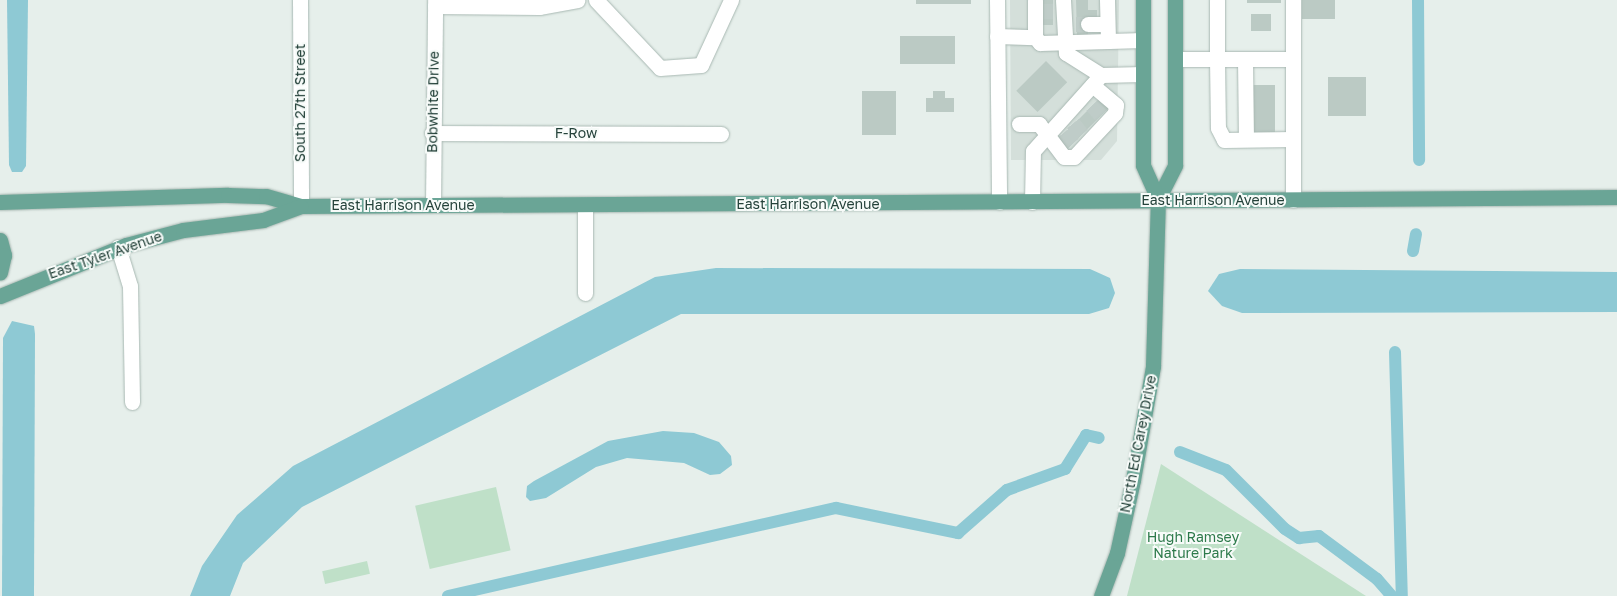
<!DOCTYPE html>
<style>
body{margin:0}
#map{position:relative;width:1617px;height:596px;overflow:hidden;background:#e6efeb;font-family:"Golos Text",sans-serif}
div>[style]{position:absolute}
.built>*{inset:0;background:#d4dfda}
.green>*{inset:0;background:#bfe0c8;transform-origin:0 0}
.water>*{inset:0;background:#8ec9d4}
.canal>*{height:12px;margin:-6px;padding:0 6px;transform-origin:6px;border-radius:6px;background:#8ec9d4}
.building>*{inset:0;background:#bbcac4;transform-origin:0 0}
.minor-tunnel>*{height:15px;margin-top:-7.5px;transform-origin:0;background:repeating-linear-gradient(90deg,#bfccc8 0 15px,transparent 0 23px)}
.roads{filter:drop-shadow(0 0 1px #a8b8b2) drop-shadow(0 0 1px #a8b8b2)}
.minor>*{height:15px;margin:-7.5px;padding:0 7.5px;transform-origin:7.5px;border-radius:7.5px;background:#fff}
.major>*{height:15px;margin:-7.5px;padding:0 7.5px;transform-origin:7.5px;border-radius:7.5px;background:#6aa596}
span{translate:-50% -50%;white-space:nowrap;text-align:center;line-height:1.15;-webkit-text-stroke:4px #f7fbf9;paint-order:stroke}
.street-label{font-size:14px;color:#24423a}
.park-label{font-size:14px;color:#2d7a4b}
</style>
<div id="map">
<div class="built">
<i style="clip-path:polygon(1010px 0,1119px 0,1117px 141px,1101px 160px,1011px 160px)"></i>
</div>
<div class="green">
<i style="clip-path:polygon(1161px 464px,1366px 596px,1127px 596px)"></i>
<i style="left:496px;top:487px;width:65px;height:83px;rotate:77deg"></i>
<i style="left:367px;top:561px;width:13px;height:46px;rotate:77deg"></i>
</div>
<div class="water">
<i style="clip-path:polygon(7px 0,28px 0,26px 166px,22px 172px,12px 172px,9px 165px)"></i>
<i style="clip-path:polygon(716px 268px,1090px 269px,1110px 278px,1115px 293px,1109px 308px,1089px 314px,681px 314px,302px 507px,243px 563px,230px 596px,190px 596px,202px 566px,237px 515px,293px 466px,655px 277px)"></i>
<i style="clip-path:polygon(1240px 269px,1617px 272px,1617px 312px,1242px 313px,1222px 306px,1208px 291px,1219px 274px)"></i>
<i style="clip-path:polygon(12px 321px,34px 326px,35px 334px,34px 596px,2px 596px,3px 338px)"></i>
<i style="clip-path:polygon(663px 431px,694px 433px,719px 442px,731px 456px,732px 465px,720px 474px,710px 475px,684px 463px,627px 458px,596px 467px,546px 498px,530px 501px,526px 497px,527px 486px,534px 481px,608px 441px)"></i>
</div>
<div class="canal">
<i style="left:1418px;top:0;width:160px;rotate:89.6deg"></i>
<i style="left:1413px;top:251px;width:17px;rotate:-80deg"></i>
<i style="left:1395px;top:352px;width:244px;rotate:88.4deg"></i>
<i style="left:1180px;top:452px;width:49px;rotate:21.4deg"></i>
<i style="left:1226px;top:470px;width:83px;rotate:45deg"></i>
<i style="left:1285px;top:529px;width:17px;rotate:33deg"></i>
<i style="left:1299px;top:538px;width:20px;rotate:-6deg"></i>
<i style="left:1319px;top:536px;width:72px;rotate:36.6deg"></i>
<i style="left:1377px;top:579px;width:23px;rotate:49deg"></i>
<i style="left:448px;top:596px;width:398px;rotate:-12.8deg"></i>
<i style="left:836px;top:508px;width:125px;rotate:11.6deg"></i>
<i style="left:958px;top:533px;width:65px;rotate:-41.3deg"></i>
<i style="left:1007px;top:490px;width:62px;rotate:-19.9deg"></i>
<i style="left:1065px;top:469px;width:40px;rotate:-58deg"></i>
<i style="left:1086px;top:435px;width:13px;rotate:13deg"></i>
</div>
<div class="building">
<i style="left:916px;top:0;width:55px;height:4px"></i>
<i style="left:1043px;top:0;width:10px;height:25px"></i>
<i style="clip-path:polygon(1076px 0,1088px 0,1088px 10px,1097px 10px,1097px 20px,1088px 20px,1088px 37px,1077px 37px)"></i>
<i style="left:1247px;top:0;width:34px;height:3px"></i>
<i style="left:1302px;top:0;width:33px;height:19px"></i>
<i style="left:1251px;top:14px;width:20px;height:17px"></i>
<i style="left:900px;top:36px;width:55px;height:28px"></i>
<i style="left:1046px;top:61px;width:30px;height:42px;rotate:45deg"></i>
<i style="left:1328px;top:77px;width:38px;height:39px"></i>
<i style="left:1253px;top:85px;width:22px;height:47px"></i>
<i style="left:862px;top:91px;width:34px;height:44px"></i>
<i style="clip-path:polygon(933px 91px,945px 91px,945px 98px,954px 98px,954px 112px,926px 112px,926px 98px,933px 98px)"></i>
<i style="left:1101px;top:97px;width:13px;height:64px;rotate:45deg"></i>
</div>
<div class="minor-tunnel">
<i style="left:1043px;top:11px;width:10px"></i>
<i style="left:1076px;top:24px;width:12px"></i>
<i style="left:1092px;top:105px;width:13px;rotate:48deg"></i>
<i style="left:1073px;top:123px;width:14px;rotate:51deg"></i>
<i style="left:1064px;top:132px;width:14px;rotate:51deg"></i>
</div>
<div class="roads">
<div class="minor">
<i style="left:300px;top:0;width:206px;rotate:89.7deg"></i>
<i style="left:596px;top:0;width:93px;rotate:46.7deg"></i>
<i style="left:660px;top:68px;width:41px;rotate:-4.2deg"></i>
<i style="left:701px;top:65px;width:72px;rotate:-65.2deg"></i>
<i style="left:997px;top:0;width:202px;rotate:89.4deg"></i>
<i style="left:1035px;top:0;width:37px;rotate:90deg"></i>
<i style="left:1063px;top:0;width:53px;rotate:86.8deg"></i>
<i style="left:1066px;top:53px;width:41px;rotate:32.2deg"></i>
<i style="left:1101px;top:75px;width:42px;rotate:-1.4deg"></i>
<i style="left:1107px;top:0;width:41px;rotate:88.6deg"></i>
<i style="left:1293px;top:0;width:59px;rotate:90deg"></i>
<i style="left:1293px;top:59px;width:76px;rotate:180deg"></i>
<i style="left:1217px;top:59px;width:69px;rotate:89.2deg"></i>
<i style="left:1218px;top:128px;width:13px;rotate:63deg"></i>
<i style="left:1224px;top:140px;width:69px;rotate:-0.8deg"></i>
<i style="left:1293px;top:139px;width:61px;rotate:90deg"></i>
<i style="left:435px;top:6px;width:104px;rotate:0.6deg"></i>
<i style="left:539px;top:7px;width:39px;rotate:-10deg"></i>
<i style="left:1088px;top:24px;width:19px"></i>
<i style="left:997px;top:36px;width:38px;rotate:2deg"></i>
<i style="left:1035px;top:37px;width:8px;rotate:50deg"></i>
<i style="left:1040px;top:43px;width:103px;rotate:-1.7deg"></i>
<i style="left:1175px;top:59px;width:42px"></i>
<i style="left:1217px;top:59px;width:59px;rotate:-90deg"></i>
<i style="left:1245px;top:59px;width:80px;rotate:89.3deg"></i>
<i style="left:1293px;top:59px;width:80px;rotate:90deg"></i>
<i style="left:1019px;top:124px;width:20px"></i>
<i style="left:1039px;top:124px;width:41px;rotate:52.9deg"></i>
<i style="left:1064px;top:157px;width:10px"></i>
<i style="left:1074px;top:157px;width:60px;rotate:-47deg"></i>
<i style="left:1115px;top:113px;width:8px;rotate:-83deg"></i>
<i style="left:1116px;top:105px;width:31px;rotate:-140deg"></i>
<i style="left:432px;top:133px;width:289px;rotate:0.2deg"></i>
<i style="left:1032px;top:202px;width:51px;rotate:-88.9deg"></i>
<i style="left:1033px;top:151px;width:102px;rotate:-48.2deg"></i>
<i style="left:433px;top:205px;width:205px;rotate:-89.4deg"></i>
<i style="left:585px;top:205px;width:88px;rotate:90deg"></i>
<i style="left:118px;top:247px;width:41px;rotate:72.9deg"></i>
<i style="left:130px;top:286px;width:116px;rotate:89deg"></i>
</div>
<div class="major">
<i style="left:1158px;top:199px;width:38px;rotate:-63deg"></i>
<i style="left:1175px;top:165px;width:165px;rotate:-90deg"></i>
<i style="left:0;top:202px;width:228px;rotate:-1.8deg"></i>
<i style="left:228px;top:195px;width:38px;rotate:2deg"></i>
<i style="left:266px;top:196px;width:36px;rotate:16deg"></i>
<i style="left:301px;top:206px;width:1316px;rotate:-0.39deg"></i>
<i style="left:0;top:240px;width:16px;rotate:75deg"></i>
<i style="left:4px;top:255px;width:18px;rotate:103deg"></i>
<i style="left:0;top:296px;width:136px;rotate:-22deg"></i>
<i style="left:126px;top:245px;width:59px;rotate:-14.7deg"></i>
<i style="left:183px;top:230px;width:81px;rotate:-7.1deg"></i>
<i style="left:263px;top:220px;width:40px;rotate:-20.2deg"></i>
<i style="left:1101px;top:596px;width:46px;rotate:-69.6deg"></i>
<i style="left:1117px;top:553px;width:75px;rotate:-77.6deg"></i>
<i style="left:1133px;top:480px;width:116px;rotate:-80deg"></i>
<i style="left:1153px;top:366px;width:167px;rotate:-88.3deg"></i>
<i style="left:1158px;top:199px;width:37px;rotate:-114deg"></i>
<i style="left:1143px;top:165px;width:165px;rotate:-90deg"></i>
</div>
</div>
<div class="street-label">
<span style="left:433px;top:102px;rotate:-89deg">Bobwhite Drive</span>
<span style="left:300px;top:103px;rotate:-90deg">South 27th Street</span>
<span style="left:576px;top:133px">F-Row</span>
<span style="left:1213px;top:200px">East Harrison Avenue</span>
<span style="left:808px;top:204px">East Harrison Avenue</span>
<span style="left:403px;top:205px">East Harrison Avenue</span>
<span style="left:105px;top:255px;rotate:-19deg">East Tyler Avenue</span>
<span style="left:1138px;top:444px;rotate:-79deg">North Ed Carey Drive</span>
</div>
<div class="park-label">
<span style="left:1193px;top:545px">Hugh Ramsey<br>Nature Park</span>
</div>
</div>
